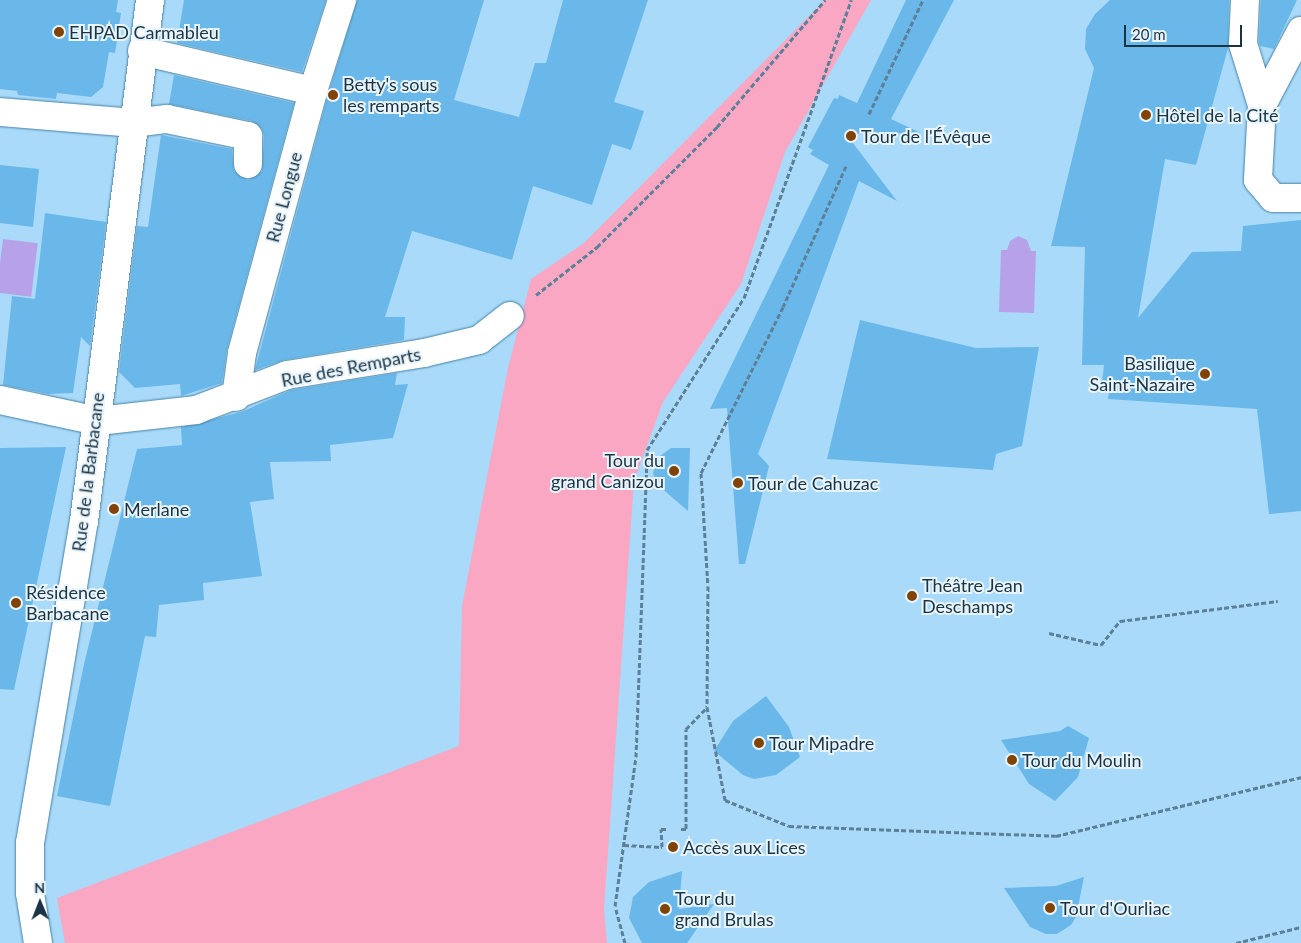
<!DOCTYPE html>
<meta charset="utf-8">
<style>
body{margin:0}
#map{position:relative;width:1301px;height:943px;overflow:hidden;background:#a9daf9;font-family:Lato,sans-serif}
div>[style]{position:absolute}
.green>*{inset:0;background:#f9a7c3}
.water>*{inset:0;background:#b7a2ea;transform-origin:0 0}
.building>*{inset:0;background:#6ab8e9}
.path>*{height:3px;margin-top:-1.5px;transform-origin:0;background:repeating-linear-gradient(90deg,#5c8097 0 5px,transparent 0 7.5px)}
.roads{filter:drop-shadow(0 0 1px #4782a7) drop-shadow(0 0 1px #4782a7)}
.pedestrian>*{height:28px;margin:-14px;padding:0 14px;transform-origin:14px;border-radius:14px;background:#fff}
.minor>*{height:28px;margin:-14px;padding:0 14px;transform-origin:14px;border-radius:14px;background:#fff}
.secondary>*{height:28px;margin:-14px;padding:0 14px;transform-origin:14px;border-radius:14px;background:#fff}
.dots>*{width:14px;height:14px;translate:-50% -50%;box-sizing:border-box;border:2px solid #e9f5fd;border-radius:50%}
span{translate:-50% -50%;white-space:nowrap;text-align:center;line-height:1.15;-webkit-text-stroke:4px #e9f5fd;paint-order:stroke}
.poi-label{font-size:18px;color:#1b3444}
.left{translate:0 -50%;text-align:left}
.right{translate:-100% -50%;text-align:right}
.street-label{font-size:18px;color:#1b3444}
.north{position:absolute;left:15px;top:878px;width:50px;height:50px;-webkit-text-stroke:4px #e9f5fd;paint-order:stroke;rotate:359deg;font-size:14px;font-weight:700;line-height:20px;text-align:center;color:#1b3444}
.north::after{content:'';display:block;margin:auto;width:18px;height:22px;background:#1b3444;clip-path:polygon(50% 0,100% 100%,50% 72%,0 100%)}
.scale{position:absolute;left:1124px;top:25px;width:118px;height:22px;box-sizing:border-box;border:2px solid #1b3444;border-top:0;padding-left:6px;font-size:15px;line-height:18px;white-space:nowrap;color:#1b3444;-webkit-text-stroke:4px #e9f5fd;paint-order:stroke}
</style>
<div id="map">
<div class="green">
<i style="clip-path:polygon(825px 0,871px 0,785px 152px,741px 284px,663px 402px,634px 481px,604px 909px,607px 943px,65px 943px,57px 898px,459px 746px,462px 606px,508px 368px,531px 279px,584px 243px)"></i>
</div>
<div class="water">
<i style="clip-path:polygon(1018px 236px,1027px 240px,1031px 251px,1036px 251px,1034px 313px,999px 312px,1001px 250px,1007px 250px,1010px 241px)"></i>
<i style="left:3px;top:239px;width:35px;height:54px;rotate:7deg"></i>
</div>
<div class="building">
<i style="clip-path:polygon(0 0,118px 0,116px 12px,121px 13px,115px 53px,109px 52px,103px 87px,91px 97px,57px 93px,56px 99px,18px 95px,17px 91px,0 89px)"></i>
<i style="clip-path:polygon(184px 0,326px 0,302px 72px,177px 43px)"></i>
<i style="clip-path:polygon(357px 0,484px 0,454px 100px,519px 117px,535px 63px,546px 63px,563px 0,648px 0,614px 102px,644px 111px,631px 150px,612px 144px,592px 205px,533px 186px,512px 260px,412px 231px,385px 317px,405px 317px,404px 340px,284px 360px,255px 370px,328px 95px)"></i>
<i style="clip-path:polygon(906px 0,954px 0,891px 119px,921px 133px,846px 134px,897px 201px,859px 181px,758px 454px,769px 466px,745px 564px,739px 564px,727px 408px,710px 409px,829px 165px,810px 154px,813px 150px,808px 147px,834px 98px,838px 99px,839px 95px,857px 103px)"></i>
<i style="clip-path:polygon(1110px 0,1229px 0,1228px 48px,1196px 165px,1165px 159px,1138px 318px,1192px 252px,1241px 251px,1243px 226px,1301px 220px,1301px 511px,1269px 514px,1257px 409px,1108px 399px,1109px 392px,1101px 391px,1104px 365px,1082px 365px,1085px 247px,1051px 246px,1094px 68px,1085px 49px,1086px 29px,1095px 14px)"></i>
<i style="clip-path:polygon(1261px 0,1297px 0,1274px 49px,1260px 46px,1259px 42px)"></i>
<i style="clip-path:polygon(174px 75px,294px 103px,227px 349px,222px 383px,181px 396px,180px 384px,135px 388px,119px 372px,137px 226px,148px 227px,161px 135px,232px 149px,234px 171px,248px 180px,262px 171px,264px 136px,262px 129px,252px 121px,169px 104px)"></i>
<i style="clip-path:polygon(0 165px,39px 169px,33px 227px,0 223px)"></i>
<i style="clip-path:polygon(45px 213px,106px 222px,90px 346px,81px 337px,73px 393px,48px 394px,3px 385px,12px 296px,35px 299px)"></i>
<i style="clip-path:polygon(860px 320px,976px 348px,1039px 347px,1022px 446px,996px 454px,993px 470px,827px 459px)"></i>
<i style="clip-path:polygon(397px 373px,395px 385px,408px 384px,393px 438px,330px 445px,331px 461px,270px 462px,274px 499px,250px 502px,262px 576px,203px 583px,204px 600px,159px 605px,156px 637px,145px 636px,110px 806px,57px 796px,84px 664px,137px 449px,182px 445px,181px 427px,241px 412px,291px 390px)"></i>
<i style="clip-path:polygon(66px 447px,14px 690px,0 689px,0 448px)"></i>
<i style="clip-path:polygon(671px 448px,690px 448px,688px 511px,660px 487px,653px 474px,656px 459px)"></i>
<i style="clip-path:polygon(766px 696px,789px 727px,800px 757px,776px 775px,754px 779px,743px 775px,714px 751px,733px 721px)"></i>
<i style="clip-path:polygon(1068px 726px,1089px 738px,1078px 777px,1055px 801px,1029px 784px,1001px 740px,1060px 731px)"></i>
<i style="clip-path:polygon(682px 871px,679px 909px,714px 904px,687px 943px,642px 943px,629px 918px,633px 897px,649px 882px)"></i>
<i style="clip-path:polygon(1084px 877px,1076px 917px,1071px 925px,1057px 934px,1046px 934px,1030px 927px,1004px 888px,1056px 886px)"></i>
</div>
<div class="path">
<i style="left:869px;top:114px;width:126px;rotate:-64.7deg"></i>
<i style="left:846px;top:166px;width:154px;rotate:114.1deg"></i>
<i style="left:783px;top:307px;width:185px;rotate:116.3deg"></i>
<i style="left:701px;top:473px;width:113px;rotate:86.5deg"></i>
<i style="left:708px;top:586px;width:121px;rotate:90.5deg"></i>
<i style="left:707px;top:707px;width:95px;rotate:79deg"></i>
<i style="left:725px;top:800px;width:69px;rotate:22.1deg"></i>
<i style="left:789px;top:826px;width:267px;rotate:2.1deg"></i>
<i style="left:1056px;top:836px;width:252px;rotate:-13.5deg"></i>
<i style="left:536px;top:295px;width:78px;rotate:-38.2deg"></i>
<i style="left:597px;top:247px;width:170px;rotate:-45deg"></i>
<i style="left:717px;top:127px;width:167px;rotate:-49.6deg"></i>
<i style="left:1049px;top:633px;width:53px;rotate:13deg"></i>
<i style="left:1101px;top:645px;width:31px;rotate:-52deg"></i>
<i style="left:1120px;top:621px;width:159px;rotate:-7.2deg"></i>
<i style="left:681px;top:829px;width:5px"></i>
<i style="left:686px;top:829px;width:100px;rotate:-90deg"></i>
<i style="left:686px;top:729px;width:30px;rotate:-46deg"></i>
<i style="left:624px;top:845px;width:38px;rotate:3deg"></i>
<i style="left:662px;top:847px;width:18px;rotate:-93deg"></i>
<i style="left:661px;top:829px;width:5px"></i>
<i style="left:625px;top:943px;width:38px;rotate:-105deg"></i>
<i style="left:615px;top:906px;width:150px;rotate:-82deg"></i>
<i style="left:636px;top:757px;width:307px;rotate:-87.9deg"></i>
<i style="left:647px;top:450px;width:180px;rotate:-57.5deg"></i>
<i style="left:744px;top:298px;width:317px;rotate:-70.2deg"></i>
<i style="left:1236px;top:943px;width:67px;rotate:-13.8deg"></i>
</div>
<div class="roads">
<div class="pedestrian">
<i style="left:1245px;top:0;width:44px;rotate:92.6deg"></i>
<i style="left:1243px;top:44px;width:64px;rotate:72.7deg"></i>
<i style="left:1262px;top:105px;width:75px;rotate:93.1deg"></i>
<i style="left:1258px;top:180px;width:23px;rotate:50deg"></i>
<i style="left:1273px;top:198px;width:28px"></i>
<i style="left:142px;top:51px;width:176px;rotate:13.2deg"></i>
<i style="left:1262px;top:105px;width:84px;rotate:-62.2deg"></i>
<i style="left:133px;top:123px;width:34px;rotate:-7deg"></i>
<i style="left:167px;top:119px;width:83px;rotate:11.9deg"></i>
<i style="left:248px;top:136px;width:28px;rotate:90deg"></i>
</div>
<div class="minor">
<i style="left:0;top:112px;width:133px;rotate:4.7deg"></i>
<i style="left:236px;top:397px;width:44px;rotate:-82.2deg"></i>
<i style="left:242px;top:353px;width:271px;rotate:-74.8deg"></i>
<i style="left:313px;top:91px;width:96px;rotate:-72.3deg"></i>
<i style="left:0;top:400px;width:100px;rotate:12.1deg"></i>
<i style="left:98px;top:421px;width:99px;rotate:-6.4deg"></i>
<i style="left:196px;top:410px;width:97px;rotate:-21deg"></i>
<i style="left:287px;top:375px;width:139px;rotate:-9.1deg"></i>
<i style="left:424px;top:353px;width:57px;rotate:-13.3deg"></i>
<i style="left:479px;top:340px;width:39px;rotate:-38deg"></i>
</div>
<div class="secondary">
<i style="left:38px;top:943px;width:51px;rotate:-99.1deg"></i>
<i style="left:30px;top:893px;width:50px;rotate:-90deg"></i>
<i style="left:30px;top:843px;width:326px;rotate:-80.5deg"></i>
<i style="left:84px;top:521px;width:525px;rotate:-82.78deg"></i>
</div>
</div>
<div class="dots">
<i style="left:59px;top:32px;background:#814302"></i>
<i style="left:333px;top:95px;background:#814302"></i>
<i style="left:1146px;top:115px;background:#814302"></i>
<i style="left:851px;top:136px;background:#814302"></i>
<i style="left:1205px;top:374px;background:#814302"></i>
<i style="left:674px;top:471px;background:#814302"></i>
<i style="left:738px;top:483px;background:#814302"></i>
<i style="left:114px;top:509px;background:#814302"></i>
<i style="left:912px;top:596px;background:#814302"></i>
<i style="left:16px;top:603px;background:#814302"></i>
<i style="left:759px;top:743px;background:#814302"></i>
<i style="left:1012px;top:760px;background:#814302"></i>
<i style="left:673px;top:847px;background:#814302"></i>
<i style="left:1050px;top:908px;background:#814302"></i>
<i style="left:665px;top:909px;background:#814302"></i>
</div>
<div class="poi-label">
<span class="left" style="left:69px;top:32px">EHPAD Carmableu</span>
<span class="left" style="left:343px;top:95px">Betty's sous<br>les remparts</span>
<span class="left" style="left:1156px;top:115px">Hôtel de la Cité</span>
<span class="left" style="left:861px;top:136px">Tour de l'Évêque</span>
<span class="right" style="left:1195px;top:374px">Basilique<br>Saint-Nazaire</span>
<span class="right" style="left:664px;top:471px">Tour du<br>grand Canizou</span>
<span class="left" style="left:748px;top:483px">Tour de Cahuzac</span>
<span class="left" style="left:124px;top:509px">Merlane</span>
<span class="left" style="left:922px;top:596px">Théâtre Jean<br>Deschamps</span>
<span class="left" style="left:26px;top:603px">Résidence<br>Barbacane</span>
<span class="left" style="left:769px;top:743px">Tour Mipadre</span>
<span class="left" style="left:1022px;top:760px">Tour du Moulin</span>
<span class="left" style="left:683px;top:847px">Accès aux Lices</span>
<span class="left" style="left:675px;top:909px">Tour du<br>grand Brulas</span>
<span class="left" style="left:1060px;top:908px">Tour d'Ourliac</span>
</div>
<div class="street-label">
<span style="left:284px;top:197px;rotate:-75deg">Rue Longue</span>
<span style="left:351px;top:367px;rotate:-11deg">Rue des Remparts</span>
<span style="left:88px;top:472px;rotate:-83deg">Rue de la Barbacane</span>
</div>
<div class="north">N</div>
<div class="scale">20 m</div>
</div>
